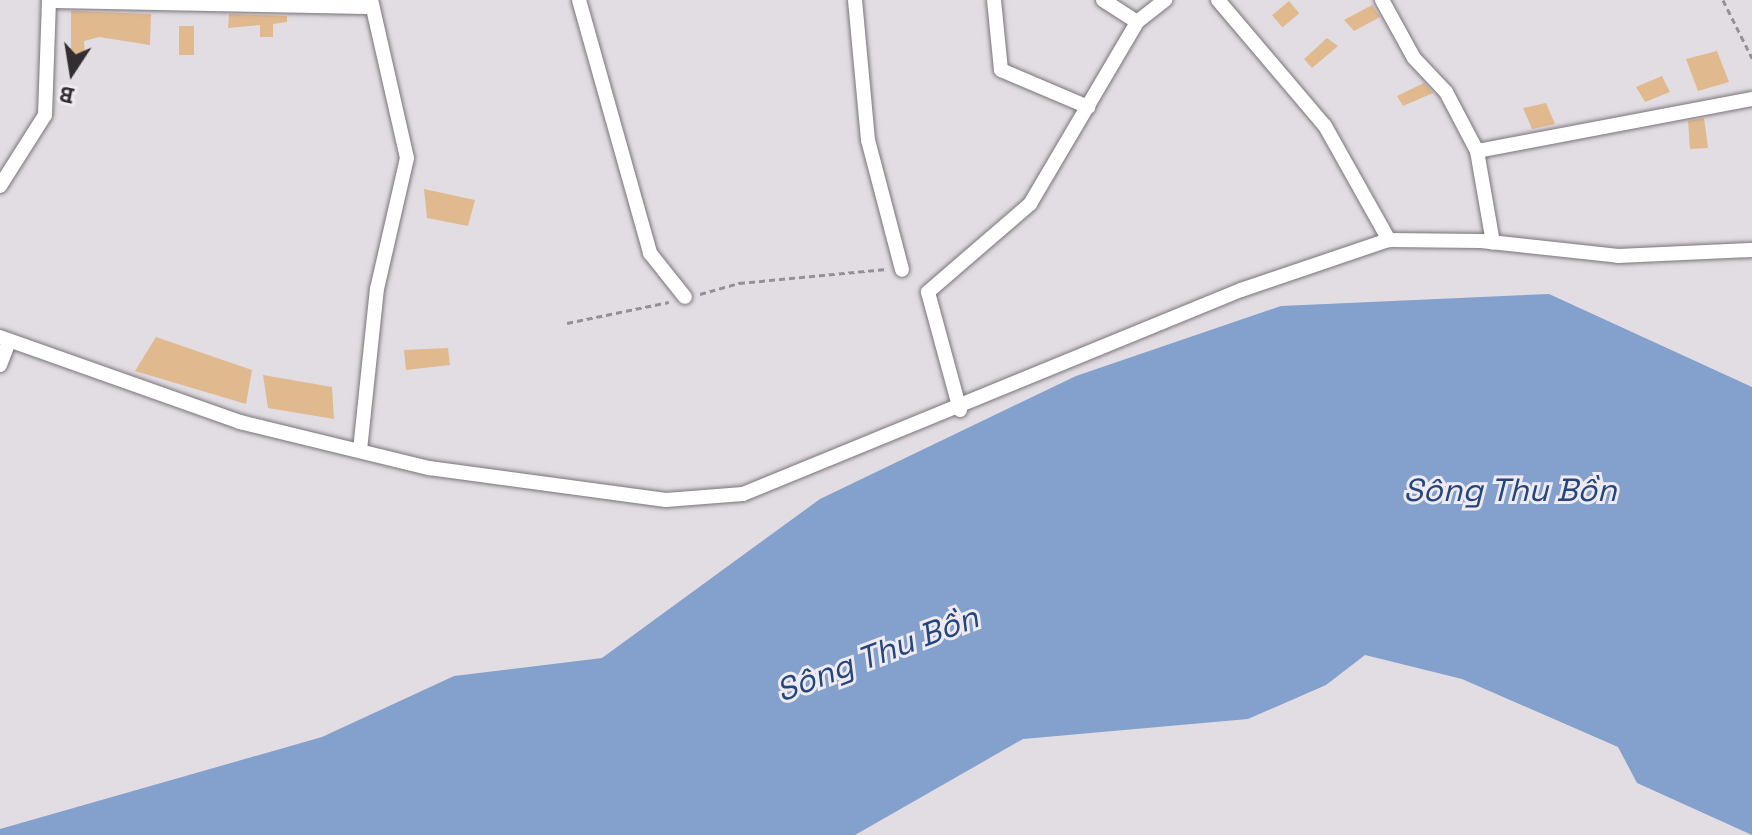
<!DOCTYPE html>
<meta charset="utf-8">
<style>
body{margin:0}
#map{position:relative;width:1752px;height:835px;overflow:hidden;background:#e2dde2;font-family:"Space Grotesk",sans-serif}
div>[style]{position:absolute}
.water>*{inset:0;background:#84a0cc}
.building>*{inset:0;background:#e1b98f;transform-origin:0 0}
.path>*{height:3px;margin-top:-1.5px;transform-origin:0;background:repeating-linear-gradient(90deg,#949094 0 6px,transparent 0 10px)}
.roads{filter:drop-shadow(0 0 2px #79747a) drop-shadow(0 0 2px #79747a)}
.minor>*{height:14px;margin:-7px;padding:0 7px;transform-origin:7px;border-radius:7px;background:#fff}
span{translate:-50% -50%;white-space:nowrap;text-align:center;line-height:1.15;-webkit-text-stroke:6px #efeaf0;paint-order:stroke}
.water-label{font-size:32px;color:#22467d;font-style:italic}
.north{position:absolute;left:32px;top:32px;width:80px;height:80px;-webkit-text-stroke:6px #efeaf0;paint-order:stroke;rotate:192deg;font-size:22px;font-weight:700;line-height:32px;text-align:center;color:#312f31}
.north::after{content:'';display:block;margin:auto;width:28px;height:36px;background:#312f31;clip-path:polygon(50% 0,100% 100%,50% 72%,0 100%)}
</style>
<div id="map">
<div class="water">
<i style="clip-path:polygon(1549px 294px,1752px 387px,1752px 835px,1637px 783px,1618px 747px,1462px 679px,1365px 655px,1326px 685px,1248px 719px,1023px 739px,855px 835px,0 835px,0 829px,322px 737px,454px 676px,602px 658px,820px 499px,1076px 376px,1281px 306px)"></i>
</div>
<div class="building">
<i style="left:1289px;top:1px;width:16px;height:22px;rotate:50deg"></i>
<i style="clip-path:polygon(1372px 5px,1380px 17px,1354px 31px,1344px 20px)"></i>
<i style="clip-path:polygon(71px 11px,151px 14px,150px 45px,99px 37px,84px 41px,85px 56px,71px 55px)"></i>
<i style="clip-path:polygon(229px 14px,287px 16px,287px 22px,273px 24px,273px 37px,260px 37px,260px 25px,228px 28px)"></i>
<i style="left:179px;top:26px;width:15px;height:29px"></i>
<i style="clip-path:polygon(1327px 38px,1338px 46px,1312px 68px,1304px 59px)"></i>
<i style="clip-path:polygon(1717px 51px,1729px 82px,1698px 91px,1686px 59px)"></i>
<i style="clip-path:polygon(1662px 76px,1670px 92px,1645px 102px,1636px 87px)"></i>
<i style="clip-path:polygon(1424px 83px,1433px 93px,1403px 106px,1397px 96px)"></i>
<i style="clip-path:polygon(1546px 103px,1555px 124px,1532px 129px,1523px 108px)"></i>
<i style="clip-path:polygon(1704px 118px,1708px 148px,1690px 149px,1688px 121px)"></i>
<i style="clip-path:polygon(424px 189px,475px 200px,468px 226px,427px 218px)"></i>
<i style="clip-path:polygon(156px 337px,252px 370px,246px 404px,135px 371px)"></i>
<i style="clip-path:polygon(448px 348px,450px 365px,406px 370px,404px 350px)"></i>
<i style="clip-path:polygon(263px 375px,332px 387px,334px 419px,268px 408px)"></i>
</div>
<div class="path">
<i style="left:1723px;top:0;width:65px;rotate:63.4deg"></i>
<i style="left:700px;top:294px;width:41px;rotate:-15.8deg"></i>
<i style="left:739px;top:283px;width:148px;rotate:-5.4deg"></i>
<i style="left:567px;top:323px;width:104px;rotate:-11.6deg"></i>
</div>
<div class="roads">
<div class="minor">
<i style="left:579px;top:0;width:263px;rotate:74.3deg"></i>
<i style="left:650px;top:253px;width:56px;rotate:51.5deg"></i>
<i style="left:855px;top:0;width:141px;rotate:84.7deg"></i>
<i style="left:868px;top:140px;width:134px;rotate:75.3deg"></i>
<i style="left:994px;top:0;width:70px;rotate:84.3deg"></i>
<i style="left:1001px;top:70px;width:95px;rotate:23deg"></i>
<i style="left:1103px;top:0;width:40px;rotate:32.9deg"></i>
<i style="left:1218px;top:0;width:165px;rotate:49.7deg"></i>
<i style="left:1325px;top:126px;width:131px;rotate:60.7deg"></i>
<i style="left:1382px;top:0;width:66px;rotate:61.1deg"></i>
<i style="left:1414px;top:58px;width:47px;rotate:46.7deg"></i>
<i style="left:1446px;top:92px;width:67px;rotate:62.3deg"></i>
<i style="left:1477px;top:151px;width:93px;rotate:80.1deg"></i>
<i style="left:49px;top:1px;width:323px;rotate:1.1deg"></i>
<i style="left:1477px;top:151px;width:280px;rotate:-10.7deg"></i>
<i style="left:0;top:186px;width:84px;rotate:-57.6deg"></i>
<i style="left:45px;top:115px;width:115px;rotate:-88deg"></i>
<i style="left:0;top:337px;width:255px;rotate:19.5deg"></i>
<i style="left:240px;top:422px;width:195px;rotate:13.7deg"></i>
<i style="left:429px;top:468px;width:239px;rotate:7.7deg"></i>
<i style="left:666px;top:500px;width:77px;rotate:-4.5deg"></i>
<i style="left:743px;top:494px;width:538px;rotate:-22.28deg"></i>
<i style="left:1241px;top:290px;width:156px;rotate:-18.7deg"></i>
<i style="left:1389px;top:240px;width:92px;rotate:0.6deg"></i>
<i style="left:1481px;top:241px;width:138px;rotate:6.2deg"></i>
<i style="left:1618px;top:256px;width:134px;rotate:-2.6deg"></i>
<i style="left:0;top:365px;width:26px;rotate:-69deg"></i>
<i style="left:960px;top:410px;width:122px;rotate:-105.2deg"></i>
<i style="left:928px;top:292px;width:135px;rotate:-40.8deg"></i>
<i style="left:1030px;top:204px;width:211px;rotate:-59.5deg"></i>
<i style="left:1137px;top:22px;width:36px;rotate:-38deg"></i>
<i style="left:360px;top:450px;width:162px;rotate:-84deg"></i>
<i style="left:377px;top:289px;width:134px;rotate:-77.1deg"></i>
<i style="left:407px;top:158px;width:162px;rotate:-102.8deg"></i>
</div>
</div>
<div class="water-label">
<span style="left:1510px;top:490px">Sông Thu Bồn</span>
<span style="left:877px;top:654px;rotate:-21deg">Sông Thu Bồn</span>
</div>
<div class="north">B</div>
</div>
